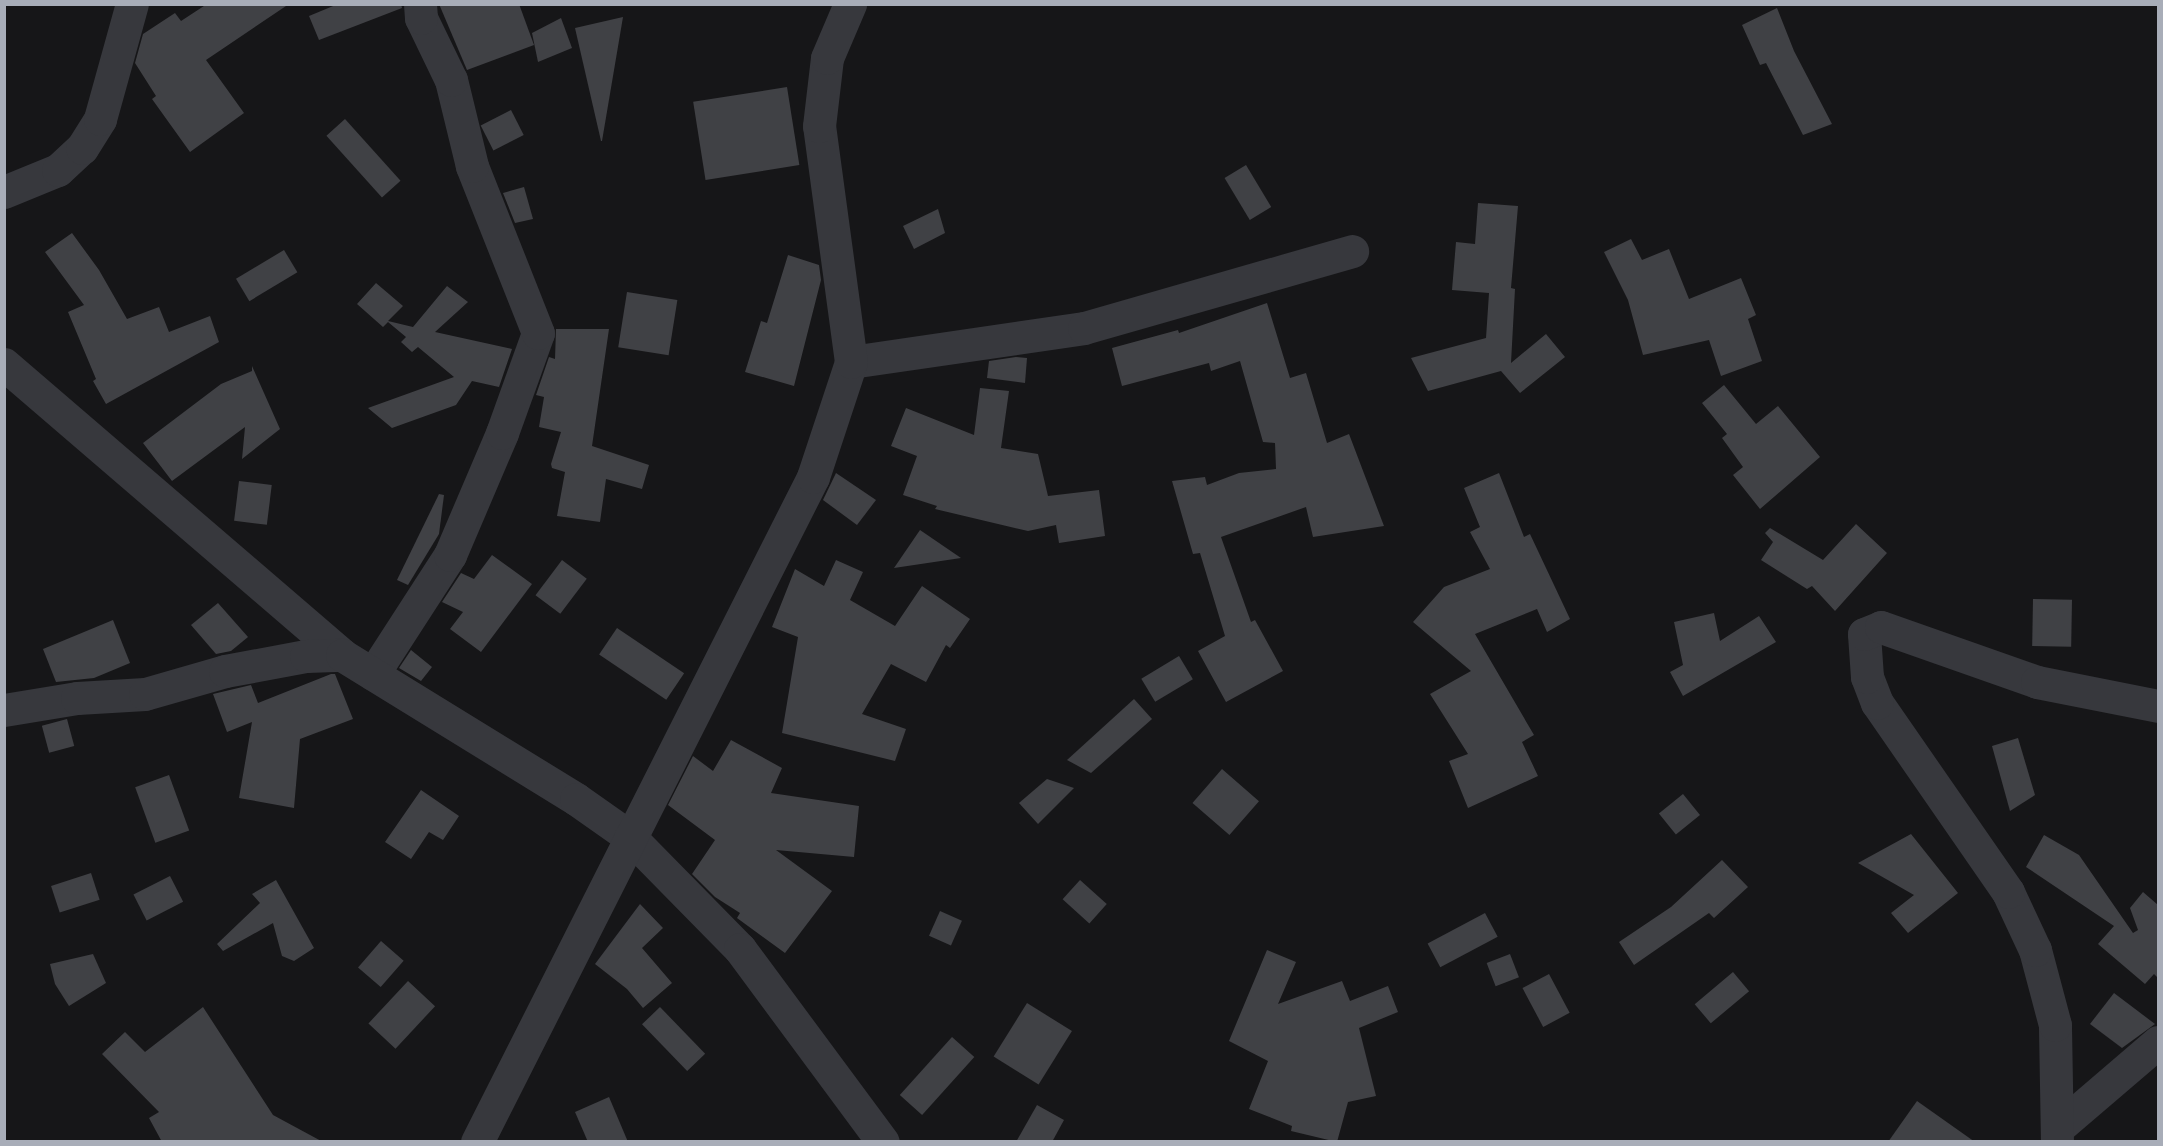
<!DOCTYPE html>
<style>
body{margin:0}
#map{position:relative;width:2163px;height:1146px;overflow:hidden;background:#161618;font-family:"Roboto Condensed",sans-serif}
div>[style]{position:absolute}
.building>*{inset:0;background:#404145;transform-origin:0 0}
.street>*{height:33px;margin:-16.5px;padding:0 16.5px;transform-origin:16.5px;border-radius:16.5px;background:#37383d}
span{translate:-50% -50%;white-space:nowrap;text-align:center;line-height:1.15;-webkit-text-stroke:4.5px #111113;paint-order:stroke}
.frame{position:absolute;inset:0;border:6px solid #a8adb8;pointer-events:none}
</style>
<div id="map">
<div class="building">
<i style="clip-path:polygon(207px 4px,289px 4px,206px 60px,244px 113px,190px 152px,152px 99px,156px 96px,135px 63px,143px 34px,175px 13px,181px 21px)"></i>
<i style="clip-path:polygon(338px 4px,401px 4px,402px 8px,319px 40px,309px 16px)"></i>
<i style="clip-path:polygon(439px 4px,519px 4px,534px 45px,467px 70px)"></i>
<i style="clip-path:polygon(1777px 8px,1794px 51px,1832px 124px,1803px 135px,1766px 63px,1760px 65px,1742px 25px)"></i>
<i style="clip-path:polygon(623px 17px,602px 141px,601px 141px,575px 28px)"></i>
<i style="clip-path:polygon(561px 18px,572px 48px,538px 62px,532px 33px)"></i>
<i style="left:787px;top:87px;width:79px;height:95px;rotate:81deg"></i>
<i style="left:511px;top:110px;width:28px;height:34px;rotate:63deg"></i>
<i style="left:345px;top:119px;width:83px;height:25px;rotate:48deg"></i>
<i style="left:1246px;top:165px;width:49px;height:25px;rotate:59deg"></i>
<i style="clip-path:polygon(524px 187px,533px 219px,515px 223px,503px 193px)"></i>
<i style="clip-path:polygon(1478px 203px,1518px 206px,1511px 288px,1515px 289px,1511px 363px,1546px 334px,1565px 357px,1520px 393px,1501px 371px,1428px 391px,1411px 358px,1486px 338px,1489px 293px,1452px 290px,1456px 242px,1475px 244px)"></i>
<i style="clip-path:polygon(938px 209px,945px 233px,914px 249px,903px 226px)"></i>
<i style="clip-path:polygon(72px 233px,99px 270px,127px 319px,159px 307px,169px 332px,210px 316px,219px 342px,106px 404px,93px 381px,96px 379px,68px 312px,84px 305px,45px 252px)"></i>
<i style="clip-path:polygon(1631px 239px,1642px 260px,1669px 249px,1689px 299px,1741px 278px,1756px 315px,1748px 319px,1762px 361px,1721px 376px,1709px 340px,1643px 355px,1628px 300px,1604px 252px)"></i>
<i style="left:284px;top:250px;width:26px;height:56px;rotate:59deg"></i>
<i style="clip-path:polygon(788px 255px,819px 265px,821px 280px,794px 386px,745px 372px,761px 321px,767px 323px)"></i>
<i style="clip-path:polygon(376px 283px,403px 306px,388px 321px,413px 327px,447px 286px,468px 302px,435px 332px,512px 349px,499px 387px,472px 381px,456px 405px,392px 428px,368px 408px,454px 377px,418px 347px,412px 352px,401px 342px,406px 337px,388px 322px,383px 327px,357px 304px)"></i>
<i style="left:627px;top:292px;width:51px;height:56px;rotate:9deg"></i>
<i style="clip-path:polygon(1267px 303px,1290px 378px,1306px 373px,1327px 443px,1349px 434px,1384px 526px,1313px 537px,1306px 507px,1221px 537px,1251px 622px,1255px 620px,1283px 671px,1226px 702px,1198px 651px,1225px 636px,1200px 553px,1193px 554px,1172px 481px,1205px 477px,1207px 485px,1239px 473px,1276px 469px,1275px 443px,1263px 442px,1240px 361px,1211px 371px,1209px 363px,1122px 386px,1112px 348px,1178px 330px,1179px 333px)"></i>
<i style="clip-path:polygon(556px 329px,609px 329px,592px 446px,649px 465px,642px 489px,606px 479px,600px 522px,557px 516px,565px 472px,552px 468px,551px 464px,561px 432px,539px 427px,544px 397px,536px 395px,549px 357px,555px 359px)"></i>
<i style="clip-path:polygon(1016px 357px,1027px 358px,1025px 383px,987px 378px,989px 361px)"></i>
<i style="clip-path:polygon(252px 366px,280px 429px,242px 459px,245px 427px,172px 481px,143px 443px,221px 384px,252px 371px)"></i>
<i style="clip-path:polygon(1724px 385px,1756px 424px,1778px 406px,1820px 457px,1760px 509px,1733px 475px,1743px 467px,1722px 438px,1727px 434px,1702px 403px)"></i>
<i style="clip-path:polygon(980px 388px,1009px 391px,1001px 448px,1038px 454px,1048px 496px,1099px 490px,1105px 536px,1059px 543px,1056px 525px,1028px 531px,935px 509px,937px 506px,903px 495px,917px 456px,891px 446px,906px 408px,974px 435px)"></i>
<i style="clip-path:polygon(836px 473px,876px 500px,857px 525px,823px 500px)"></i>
<i style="clip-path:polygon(1499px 473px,1524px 537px,1530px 534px,1570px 619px,1547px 632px,1537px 609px,1475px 634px,1534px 735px,1522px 742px,1538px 776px,1468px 808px,1449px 761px,1468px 754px,1430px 694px,1471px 671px,1413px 622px,1444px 587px,1490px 569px,1470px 532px,1480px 527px,1464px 488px)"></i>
<i style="left:239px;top:481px;width:33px;height:40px;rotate:7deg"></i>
<i style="clip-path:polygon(439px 494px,444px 495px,439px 534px,408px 585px,397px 580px)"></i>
<i style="clip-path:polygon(1856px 524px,1887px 553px,1835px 611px,1812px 586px,1807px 589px,1761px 560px,1773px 542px,1765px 533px,1770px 528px,1823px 560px)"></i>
<i style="clip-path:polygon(920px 530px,961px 558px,894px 568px)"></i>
<i style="clip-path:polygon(492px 555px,532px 584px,481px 652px,450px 629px,463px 612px,442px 602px,461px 573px,474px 579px)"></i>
<i style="left:562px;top:560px;width:31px;height:44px;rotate:37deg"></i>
<i style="clip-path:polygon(836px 560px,863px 572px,850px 600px,895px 626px,922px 586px,970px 619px,950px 648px,946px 645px,926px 682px,891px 664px,862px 714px,906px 729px,895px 761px,782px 733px,798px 637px,772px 627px,795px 569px,824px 586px)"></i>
<i style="left:2033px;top:599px;width:39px;height:47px;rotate:1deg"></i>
<i style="clip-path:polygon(218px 603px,248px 637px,231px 651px,216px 654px,191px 625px)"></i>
<i style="clip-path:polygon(1714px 613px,1720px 641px,1759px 616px,1776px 642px,1683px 696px,1670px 672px,1683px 665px,1674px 622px)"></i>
<i style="clip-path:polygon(113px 620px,130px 663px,94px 678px,56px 682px,43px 649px)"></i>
<i style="left:617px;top:628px;width:81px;height:32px;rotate:34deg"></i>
<i style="clip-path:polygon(411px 650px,432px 667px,421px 681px,399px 668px)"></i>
<i style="left:1179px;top:656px;width:27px;height:44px;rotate:59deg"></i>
<i style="clip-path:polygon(331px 674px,335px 674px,353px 719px,300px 739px,294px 808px,239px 798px,252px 722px,227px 732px,213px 694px,251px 685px,258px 703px)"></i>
<i style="clip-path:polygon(1134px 699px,1152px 719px,1091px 773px,1067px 760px)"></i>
<i style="left:67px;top:719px;width:28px;height:26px;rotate:75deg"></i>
<i style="clip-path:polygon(2018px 738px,2035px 795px,2010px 811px,1992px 746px)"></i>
<i style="clip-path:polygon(731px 740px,782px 768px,771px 793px,859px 806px,854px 857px,776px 850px,832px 891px,785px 953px,737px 918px,740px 913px,715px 897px,692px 874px,715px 840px,668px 805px,693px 756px,713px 771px)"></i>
<i style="left:1222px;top:769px;width:49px;height:45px;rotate:41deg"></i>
<i style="left:169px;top:775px;width:59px;height:36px;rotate:70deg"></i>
<i style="clip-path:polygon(1047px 779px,1074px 788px,1038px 824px,1019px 803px)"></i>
<i style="clip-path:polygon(421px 790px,459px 816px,443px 840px,429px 832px,411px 859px,385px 842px)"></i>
<i style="left:1683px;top:794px;width:27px;height:31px;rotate:51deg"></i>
<i style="clip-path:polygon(1911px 834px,1958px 893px,1908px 933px,1891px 913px,1914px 895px,1858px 863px)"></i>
<i style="clip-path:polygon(2044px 835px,2079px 855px,2133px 933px,2138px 930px,2130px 908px,2143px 892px,2158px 905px,2158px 978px,2154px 974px,2145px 984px,2098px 944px,2114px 926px,2026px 867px)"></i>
<i style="clip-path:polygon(1722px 860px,1748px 887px,1714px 918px,1709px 913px,1634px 965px,1619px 942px,1671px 907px)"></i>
<i style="left:91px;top:873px;width:28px;height:42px;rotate:72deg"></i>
<i style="left:170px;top:876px;width:29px;height:41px;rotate:63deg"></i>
<i style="clip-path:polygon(276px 880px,314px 948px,294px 961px,282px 956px,273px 923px,223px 951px,217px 944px,260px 903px,252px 894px)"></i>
<i style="left:1080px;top:880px;width:36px;height:26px;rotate:42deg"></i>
<i style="clip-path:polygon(640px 904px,663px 928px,642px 948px,672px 983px,643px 1008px,627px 989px,595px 964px)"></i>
<i style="left:940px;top:911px;width:24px;height:27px;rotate:24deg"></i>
<i style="left:1485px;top:913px;width:27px;height:65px;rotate:62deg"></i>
<i style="left:381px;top:941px;width:30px;height:35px;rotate:41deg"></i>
<i style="clip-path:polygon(1267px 950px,1296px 962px,1278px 1004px,1342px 981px,1350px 1001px,1388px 986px,1398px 1012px,1359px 1028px,1376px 1096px,1348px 1102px,1337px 1142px,1291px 1131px,1292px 1126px,1249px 1109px,1268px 1061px,1229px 1041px)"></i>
<i style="clip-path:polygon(93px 954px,106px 983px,69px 1006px,55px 984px,50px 964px)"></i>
<i style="left:1510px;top:954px;width:25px;height:25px;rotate:69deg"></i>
<i style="left:1733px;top:972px;width:25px;height:50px;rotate:50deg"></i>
<i style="left:1549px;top:974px;width:44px;height:30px;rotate:62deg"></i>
<i style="left:408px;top:981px;width:37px;height:58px;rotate:43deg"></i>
<i style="clip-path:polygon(2114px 993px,2155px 1024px,2122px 1048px,2090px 1024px)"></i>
<i style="left:1027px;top:1003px;width:53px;height:63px;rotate:32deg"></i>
<i style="clip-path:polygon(203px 1007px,273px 1115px,323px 1142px,162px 1142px,149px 1118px,159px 1112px,102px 1054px,125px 1032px,145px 1052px)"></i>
<i style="left:660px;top:1007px;width:65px;height:25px;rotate:46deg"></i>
<i style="left:952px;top:1037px;width:30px;height:78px;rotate:42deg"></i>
<i style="clip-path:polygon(609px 1097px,628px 1142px,588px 1142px,575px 1112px)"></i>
<i style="clip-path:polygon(1917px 1101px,1975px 1142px,1888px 1142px)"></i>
<i style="clip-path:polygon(1037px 1105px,1064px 1120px,1052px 1142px,1016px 1142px)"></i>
</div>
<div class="street">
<i style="left:4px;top:192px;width:58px;rotate:-22.2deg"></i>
<i style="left:58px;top:170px;width:33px;rotate:-43deg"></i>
<i style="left:82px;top:148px;width:34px;rotate:-58deg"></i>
<i style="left:100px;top:119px;width:119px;rotate:-74.5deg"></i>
<i style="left:851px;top:362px;width:235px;rotate:-8.3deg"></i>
<i style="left:1084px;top:328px;width:279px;rotate:-16deg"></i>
<i style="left:4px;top:364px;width:446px;rotate:40.7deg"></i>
<i style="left:373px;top:674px;width:142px;rotate:-57.1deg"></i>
<i style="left:450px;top:555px;width:133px;rotate:-66.9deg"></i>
<i style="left:502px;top:433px;width:106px;rotate:-70.2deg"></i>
<i style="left:538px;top:333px;width:180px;rotate:-111.6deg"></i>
<i style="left:472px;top:166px;width:89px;rotate:-103.7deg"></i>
<i style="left:451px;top:80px;width:69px;rotate:-115.8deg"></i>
<i style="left:421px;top:18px;width:14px;rotate:-94deg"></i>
<i style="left:4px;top:710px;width:74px;rotate:-9.3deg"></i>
<i style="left:77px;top:698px;width:68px;rotate:-3.4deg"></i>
<i style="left:145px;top:694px;width:83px;rotate:-16deg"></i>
<i style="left:225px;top:671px;width:82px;rotate:-10.5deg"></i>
<i style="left:306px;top:656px;width:36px;rotate:-2deg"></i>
<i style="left:342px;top:655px;width:275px;rotate:31.6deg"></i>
<i style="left:576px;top:799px;width:66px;rotate:35.1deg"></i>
<i style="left:630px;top:837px;width:157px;rotate:45.5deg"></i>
<i style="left:740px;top:949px;width:240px;rotate:53.5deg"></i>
<i style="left:2060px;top:1126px;width:129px;rotate:-40.6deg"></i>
<i style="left:477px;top:1142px;width:745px;rotate:-63.19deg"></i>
<i style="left:813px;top:477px;width:121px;rotate:-71.7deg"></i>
<i style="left:851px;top:362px;width:238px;rotate:-97.7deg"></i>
<i style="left:819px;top:126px;width:68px;rotate:-83.3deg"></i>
<i style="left:827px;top:58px;width:59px;rotate:-66.9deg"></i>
<i style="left:2057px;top:1142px;width:117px;rotate:-91deg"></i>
<i style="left:2055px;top:1025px;width:78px;rotate:-104.9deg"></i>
<i style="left:2035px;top:950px;width:64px;rotate:-115deg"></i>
<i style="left:2008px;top:892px;width:230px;rotate:-124.7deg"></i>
<i style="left:1877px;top:703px;width:28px;rotate:-111deg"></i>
<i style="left:1867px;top:677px;width:43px;rotate:-94deg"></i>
<i style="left:1864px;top:634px;width:18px;rotate:-22deg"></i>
<i style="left:1881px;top:627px;width:165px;rotate:19.4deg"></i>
<i style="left:2037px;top:682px;width:123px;rotate:11.2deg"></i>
</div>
<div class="frame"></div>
</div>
